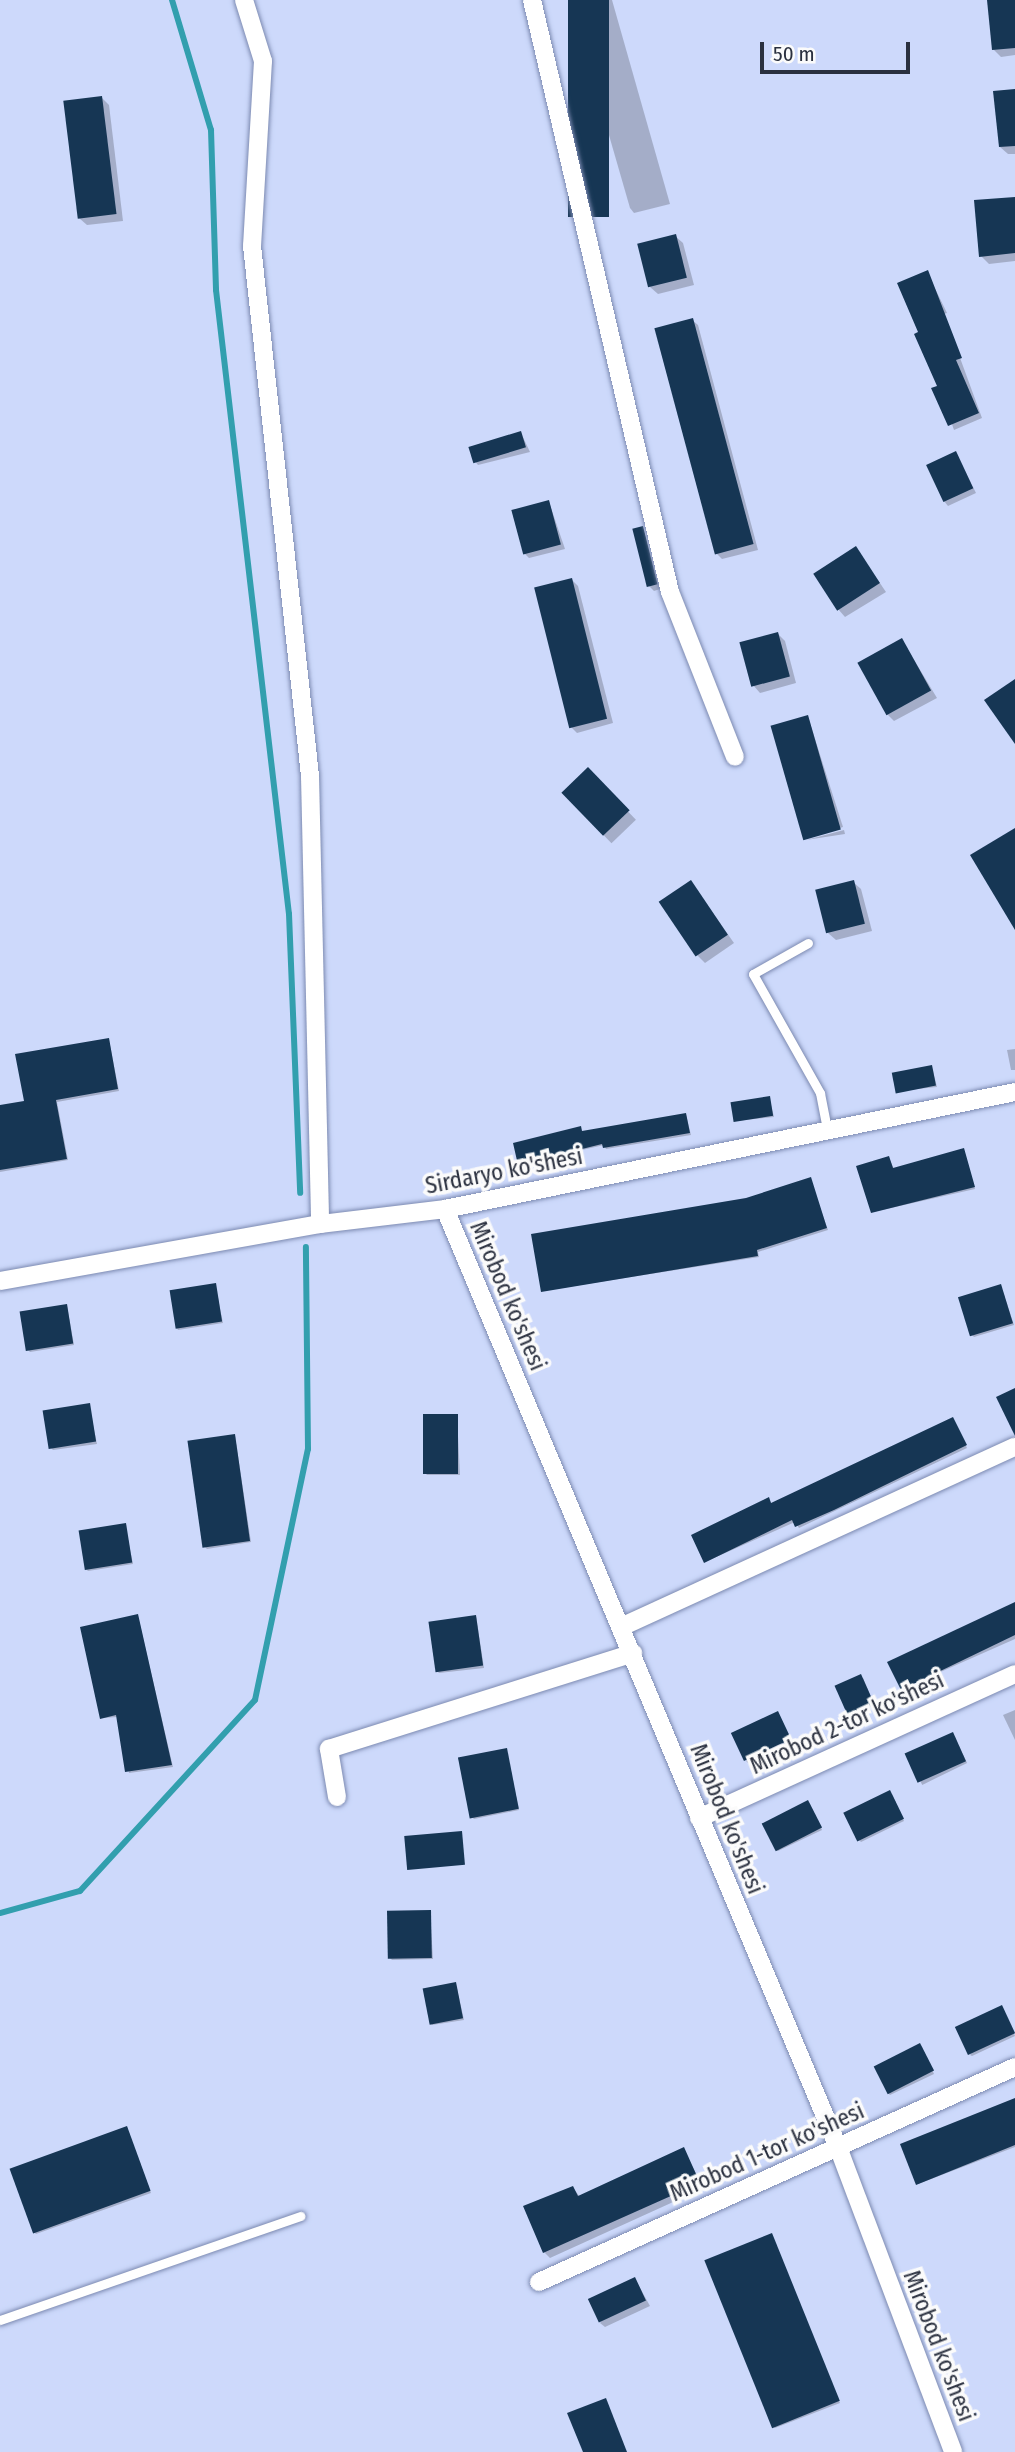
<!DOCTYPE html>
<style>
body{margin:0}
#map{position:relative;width:1015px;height:2452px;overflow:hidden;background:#cdd9fb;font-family:"Fira Sans Condensed",sans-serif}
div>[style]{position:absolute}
.shadow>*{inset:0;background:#0003;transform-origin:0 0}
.stream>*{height:6px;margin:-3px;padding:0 3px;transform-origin:3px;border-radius:3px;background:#329fae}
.building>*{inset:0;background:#163654;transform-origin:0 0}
.roads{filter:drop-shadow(0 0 2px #7c8ab1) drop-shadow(0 0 2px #7c8ab1)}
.lane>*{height:9px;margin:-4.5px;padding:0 4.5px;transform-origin:4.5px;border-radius:4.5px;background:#fff}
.street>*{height:18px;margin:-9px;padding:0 9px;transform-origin:9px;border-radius:9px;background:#fff}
span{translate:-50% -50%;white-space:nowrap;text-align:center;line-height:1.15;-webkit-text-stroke:7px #fbfbfb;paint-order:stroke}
.street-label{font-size:23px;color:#2a303f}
.scale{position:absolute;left:760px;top:42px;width:150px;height:32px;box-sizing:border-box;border:4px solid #2a303f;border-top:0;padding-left:9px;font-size:21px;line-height:24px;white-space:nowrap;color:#2a303f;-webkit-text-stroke:5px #fbfbfb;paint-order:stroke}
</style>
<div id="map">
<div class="shadow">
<i style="clip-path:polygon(570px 0,612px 0,670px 204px,634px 213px,630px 208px)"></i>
<i style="clip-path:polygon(988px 0,1015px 0,1015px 55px,1001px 57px,993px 49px)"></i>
<i style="clip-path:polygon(1015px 91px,1015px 154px,1008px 154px,1000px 147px)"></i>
<i style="clip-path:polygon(102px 98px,109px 105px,123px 221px,87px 225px,79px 218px)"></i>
<i style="clip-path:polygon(1015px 198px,1015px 261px,989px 264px,981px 256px)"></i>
<i style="clip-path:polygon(675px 236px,683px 243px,694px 285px,658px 294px,650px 287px)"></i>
<i style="clip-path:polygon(927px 272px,947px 313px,944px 314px,982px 418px,954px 430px,920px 333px)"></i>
<i style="clip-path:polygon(692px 320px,698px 325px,758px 550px,722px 559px,717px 554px)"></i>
<i style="clip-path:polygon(521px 433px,530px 452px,478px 465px,474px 460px)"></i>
<i style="clip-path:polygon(956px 453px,976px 493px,948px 506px,944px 501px)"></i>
<i style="clip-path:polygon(549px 502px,565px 549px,529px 558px,524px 553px)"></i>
<i style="clip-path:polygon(643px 528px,660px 589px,654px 591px,649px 586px)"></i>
<i style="clip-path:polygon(856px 548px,886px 592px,845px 617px,838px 609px)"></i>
<i style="clip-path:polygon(572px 580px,578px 586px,613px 723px,577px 733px,571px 727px)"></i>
<i style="clip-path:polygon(778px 634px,785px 641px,796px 683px,760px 693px,753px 685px)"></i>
<i style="clip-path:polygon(902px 640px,937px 698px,894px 721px,887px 714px)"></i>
<i style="clip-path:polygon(808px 717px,843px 827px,805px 839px,804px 838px)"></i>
<i style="left:588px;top:770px;width:69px;height:34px;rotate:46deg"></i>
<i style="clip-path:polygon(844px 830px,845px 834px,806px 840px)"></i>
<i style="clip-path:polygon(691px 882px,734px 943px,705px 963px,697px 955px)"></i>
<i style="clip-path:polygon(853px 882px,861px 889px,872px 931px,836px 940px,828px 933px)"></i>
<i style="clip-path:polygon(109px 1040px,119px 1091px,57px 1102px,68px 1160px,0 1172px,0 1107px,26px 1103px)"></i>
<i style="clip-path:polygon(1015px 1049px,1015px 1070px,1011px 1070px,1007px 1050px)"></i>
<i style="clip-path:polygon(932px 1067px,937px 1087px,897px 1091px)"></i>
<i style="clip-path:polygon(769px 1097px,774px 1117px,735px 1121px)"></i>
<i style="clip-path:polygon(686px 1115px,691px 1135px,606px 1149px,604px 1145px,520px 1164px,580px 1128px,583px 1132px)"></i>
<i style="clip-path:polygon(964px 1150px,975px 1189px,873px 1212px,889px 1158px,894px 1169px)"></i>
<i style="clip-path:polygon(810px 1179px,828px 1230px,758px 1252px,759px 1257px,542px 1291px,746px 1200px)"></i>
<i style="clip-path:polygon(215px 1284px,223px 1323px,178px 1330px,177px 1328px)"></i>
<i style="clip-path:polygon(1001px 1286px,1014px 1325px,974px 1337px,972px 1335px)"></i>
<i style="clip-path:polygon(67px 1306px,74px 1345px,30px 1352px,28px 1350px)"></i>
<i style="clip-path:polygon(89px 1405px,97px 1444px,53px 1450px,51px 1448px)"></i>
<i style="clip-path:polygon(457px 1416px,460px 1475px,427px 1475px,425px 1473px)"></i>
<i style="clip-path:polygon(954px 1421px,967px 1448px,799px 1528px,795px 1522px,705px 1562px,770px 1501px,772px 1505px)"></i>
<i style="clip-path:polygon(235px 1436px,251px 1542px,207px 1549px,205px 1547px)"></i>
<i style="clip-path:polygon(125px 1525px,133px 1564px,88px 1571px,86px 1569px)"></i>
<i style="clip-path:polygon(1015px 1604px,1015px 1639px,902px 1689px)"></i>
<i style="clip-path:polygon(138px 1616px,173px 1767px,129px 1773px,118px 1717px,102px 1718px)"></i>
<i style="clip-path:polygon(476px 1616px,484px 1668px,439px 1673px,437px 1671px)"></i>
<i style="clip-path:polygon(863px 1678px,874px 1705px,851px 1715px,837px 1687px)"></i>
<i style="clip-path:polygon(1015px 1710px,1015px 1740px,1003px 1715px)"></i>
<i style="clip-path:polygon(779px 1715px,792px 1741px,748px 1763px,746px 1761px)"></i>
<i style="left:954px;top:1736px;width:30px;height:50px;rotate:64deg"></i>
<i style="clip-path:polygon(506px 1750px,519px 1810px,474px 1819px,472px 1817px)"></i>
<i style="clip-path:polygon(892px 1794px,904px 1821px,861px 1842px,859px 1840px)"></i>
<i style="clip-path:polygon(810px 1804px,822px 1830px,778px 1851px,776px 1850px)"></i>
<i style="clip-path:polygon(430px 1912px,433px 1959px,392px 1960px,390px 1958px)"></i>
<i style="clip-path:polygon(456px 1984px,464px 2020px,432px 2025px,430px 2023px)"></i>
<i style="clip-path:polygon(1003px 2009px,1015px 2036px,972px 2056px,970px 2055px)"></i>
<i style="clip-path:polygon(922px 2047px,934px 2074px,890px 2095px,888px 2093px)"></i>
<i style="clip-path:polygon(1015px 2100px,1015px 2147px,918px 2184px)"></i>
<i style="clip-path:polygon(127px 2128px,151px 2193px,36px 2234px,34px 2232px)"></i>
<i style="clip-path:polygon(683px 2149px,704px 2188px,550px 2258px,544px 2252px,573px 2188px,580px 2197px)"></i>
<i style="clip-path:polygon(773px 2237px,840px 2403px,775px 2428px,773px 2426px)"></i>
<i style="clip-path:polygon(635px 2279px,650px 2306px,605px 2327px,600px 2323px)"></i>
</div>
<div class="stream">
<i style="left:172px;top:0;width:136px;rotate:73.3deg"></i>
<i style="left:211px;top:130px;width:160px;rotate:88.2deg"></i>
<i style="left:216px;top:290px;width:628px;rotate:83.33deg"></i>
<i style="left:289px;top:914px;width:279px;rotate:87.7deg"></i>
<i style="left:0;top:1913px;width:83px;rotate:-15.4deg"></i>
<i style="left:80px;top:1891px;width:259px;rotate:-47.5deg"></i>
<i style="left:255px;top:1700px;width:257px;rotate:-78.1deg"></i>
<i style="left:308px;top:1449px;width:202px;rotate:-90.6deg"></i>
</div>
<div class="building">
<i style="left:568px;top:0;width:41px;height:217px"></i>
<i style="clip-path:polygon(987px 0,1015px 0,1015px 48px,992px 50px)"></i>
<i style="clip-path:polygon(1015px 89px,1015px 146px,999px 147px,993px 91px)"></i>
<i style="left:102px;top:96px;width:119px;height:39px;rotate:83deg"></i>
<i style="clip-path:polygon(1015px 197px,1015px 253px,979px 257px,974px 200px)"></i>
<i style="left:676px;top:234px;width:45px;height:40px;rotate:76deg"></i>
<i style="clip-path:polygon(928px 270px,962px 358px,956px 360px,979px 413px,948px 426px,931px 388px,937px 386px,914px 334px,918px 332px,897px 283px)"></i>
<i style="left:693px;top:318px;width:234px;height:40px;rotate:75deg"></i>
<i style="left:521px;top:431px;width:17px;height:55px;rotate:73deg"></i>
<i style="left:956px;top:451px;width:41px;height:33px;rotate:65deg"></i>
<i style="left:549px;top:500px;width:46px;height:39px;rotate:75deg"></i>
<i style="left:643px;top:526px;width:60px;height:11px;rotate:76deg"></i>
<i style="left:856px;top:546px;width:44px;height:51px;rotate:57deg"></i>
<i style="left:572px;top:578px;width:145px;height:39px;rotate:76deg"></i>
<i style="left:778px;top:632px;width:46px;height:40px;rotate:75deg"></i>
<i style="left:902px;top:638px;width:60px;height:51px;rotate:61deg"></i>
<i style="clip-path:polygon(1015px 679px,1015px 744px,984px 700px)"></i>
<i style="left:808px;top:715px;width:119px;height:39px;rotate:74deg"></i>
<i style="left:588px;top:767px;width:60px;height:37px;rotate:46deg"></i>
<i style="clip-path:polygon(1015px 828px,1015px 930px,970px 855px)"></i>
<i style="left:691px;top:880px;width:66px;height:39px;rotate:56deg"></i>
<i style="left:854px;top:880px;width:45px;height:40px;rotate:76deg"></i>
<i style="clip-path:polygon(109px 1038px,118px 1089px,56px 1100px,67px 1159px,0 1170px,0 1105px,24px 1101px,15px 1054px)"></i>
<i style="left:932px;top:1065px;width:21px;height:41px;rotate:79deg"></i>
<i style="left:770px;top:1096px;width:20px;height:40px;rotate:81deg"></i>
<i style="clip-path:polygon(686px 1113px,690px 1133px,603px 1148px,602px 1144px,518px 1165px,513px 1143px,581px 1126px,582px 1131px)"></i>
<i style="clip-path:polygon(964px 1148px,975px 1187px,871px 1213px,856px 1166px,889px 1156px,893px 1168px)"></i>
<i style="clip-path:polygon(811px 1177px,827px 1228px,757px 1250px,758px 1256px,541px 1292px,531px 1234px,746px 1198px)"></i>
<i style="left:216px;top:1283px;width:39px;height:47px;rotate:81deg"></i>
<i style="left:1001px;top:1284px;width:41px;height:45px;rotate:73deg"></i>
<i style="left:67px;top:1304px;width:40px;height:48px;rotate:81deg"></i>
<i style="clip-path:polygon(1015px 1388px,1015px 1436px,996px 1397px)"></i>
<i style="left:90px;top:1403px;width:39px;height:48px;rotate:81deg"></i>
<i style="left:423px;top:1414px;width:35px;height:60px"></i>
<i style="clip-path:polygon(953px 1417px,967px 1445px,834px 1510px,795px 1527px,792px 1520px,704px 1563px,691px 1535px,769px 1497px,771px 1503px)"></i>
<i style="left:235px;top:1434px;width:108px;height:48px;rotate:82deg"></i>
<i style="left:126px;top:1523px;width:40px;height:48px;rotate:81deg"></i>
<i style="clip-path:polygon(1015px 1602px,1015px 1635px,901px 1690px,887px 1662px)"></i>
<i style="clip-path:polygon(138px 1614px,172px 1765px,125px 1772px,116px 1715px,100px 1719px,80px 1627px)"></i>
<i style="left:476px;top:1615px;width:51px;height:48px;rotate:82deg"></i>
<i style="left:861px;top:1674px;width:32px;height:29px;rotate:66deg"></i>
<i style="left:778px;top:1711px;width:31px;height:52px;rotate:65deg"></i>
<i style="left:953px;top:1732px;width:32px;height:53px;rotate:66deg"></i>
<i style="left:507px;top:1748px;width:62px;height:50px;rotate:79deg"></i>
<i style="left:890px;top:1790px;width:32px;height:52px;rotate:64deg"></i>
<i style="left:808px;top:1800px;width:31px;height:52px;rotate:63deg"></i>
<i style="left:462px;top:1831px;width:34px;height:58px;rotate:85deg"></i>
<i style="left:431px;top:1910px;width:48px;height:44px;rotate:89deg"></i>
<i style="left:456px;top:1982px;width:37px;height:34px;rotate:79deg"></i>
<i style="left:1002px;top:2005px;width:31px;height:52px;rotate:65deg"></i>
<i style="left:920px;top:2043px;width:31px;height:52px;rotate:63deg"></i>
<i style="clip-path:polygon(1015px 2098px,1015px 2145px,916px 2185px,900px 2144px)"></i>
<i style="left:127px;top:2126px;width:69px;height:125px;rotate:70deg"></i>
<i style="clip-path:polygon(684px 2147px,700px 2183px,543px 2253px,523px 2206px,573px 2186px,578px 2196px)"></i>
<i style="left:772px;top:2233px;width:181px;height:73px;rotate:68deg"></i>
<i style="left:635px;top:2277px;width:26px;height:52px;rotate:65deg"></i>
<i style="clip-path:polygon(606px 2398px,627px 2452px,583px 2452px,567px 2413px)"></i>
</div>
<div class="roads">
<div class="lane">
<i style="left:808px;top:943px;width:63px;rotate:150.6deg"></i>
<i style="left:753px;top:974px;width:137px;rotate:60.6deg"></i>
<i style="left:820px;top:1093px;width:38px;rotate:79deg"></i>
<i style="left:0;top:2320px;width:318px;rotate:-19.1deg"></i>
</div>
<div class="street">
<i style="left:244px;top:0;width:64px;rotate:72.7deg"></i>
<i style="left:263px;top:61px;width:185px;rotate:93.4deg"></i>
<i style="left:252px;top:246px;width:533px;rotate:83.75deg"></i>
<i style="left:310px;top:776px;width:448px;rotate:88.7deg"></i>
<i style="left:532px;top:0;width:608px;rotate:76.88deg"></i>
<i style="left:670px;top:592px;width:177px;rotate:68.5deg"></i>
<i style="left:445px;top:1209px;width:1017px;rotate:67.27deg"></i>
<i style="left:838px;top:2147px;width:326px;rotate:69.3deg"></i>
<i style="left:0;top:1281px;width:325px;rotate:-10.1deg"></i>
<i style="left:320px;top:1224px;width:126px;rotate:-6.8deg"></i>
<i style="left:445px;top:1209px;width:582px;rotate:-11.6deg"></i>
<i style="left:621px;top:1627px;width:433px;rotate:-24.6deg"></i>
<i style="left:337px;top:1797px;width:49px;rotate:-99.5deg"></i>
<i style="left:329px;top:1749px;width:319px;rotate:-17.5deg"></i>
<i style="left:699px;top:1818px;width:347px;rotate:-24.5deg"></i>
<i style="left:539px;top:2282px;width:522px;rotate:-24.31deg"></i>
</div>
</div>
<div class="street-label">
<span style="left:504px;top:1171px;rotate:-11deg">Sirdaryo ko'shesi</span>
<span style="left:508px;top:1296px;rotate:67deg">Mirobod ko'shesi</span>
<span style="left:847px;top:1723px;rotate:-25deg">Mirobod 2-tor ko'shesi</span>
<span style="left:727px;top:1819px;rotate:68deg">Mirobod ko'shesi</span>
<span style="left:767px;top:2152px;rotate:-24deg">Mirobod 1-tor ko'shesi</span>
<span style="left:939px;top:2346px;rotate:69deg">Mirobod ko'shesi</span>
</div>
<div class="scale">50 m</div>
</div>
